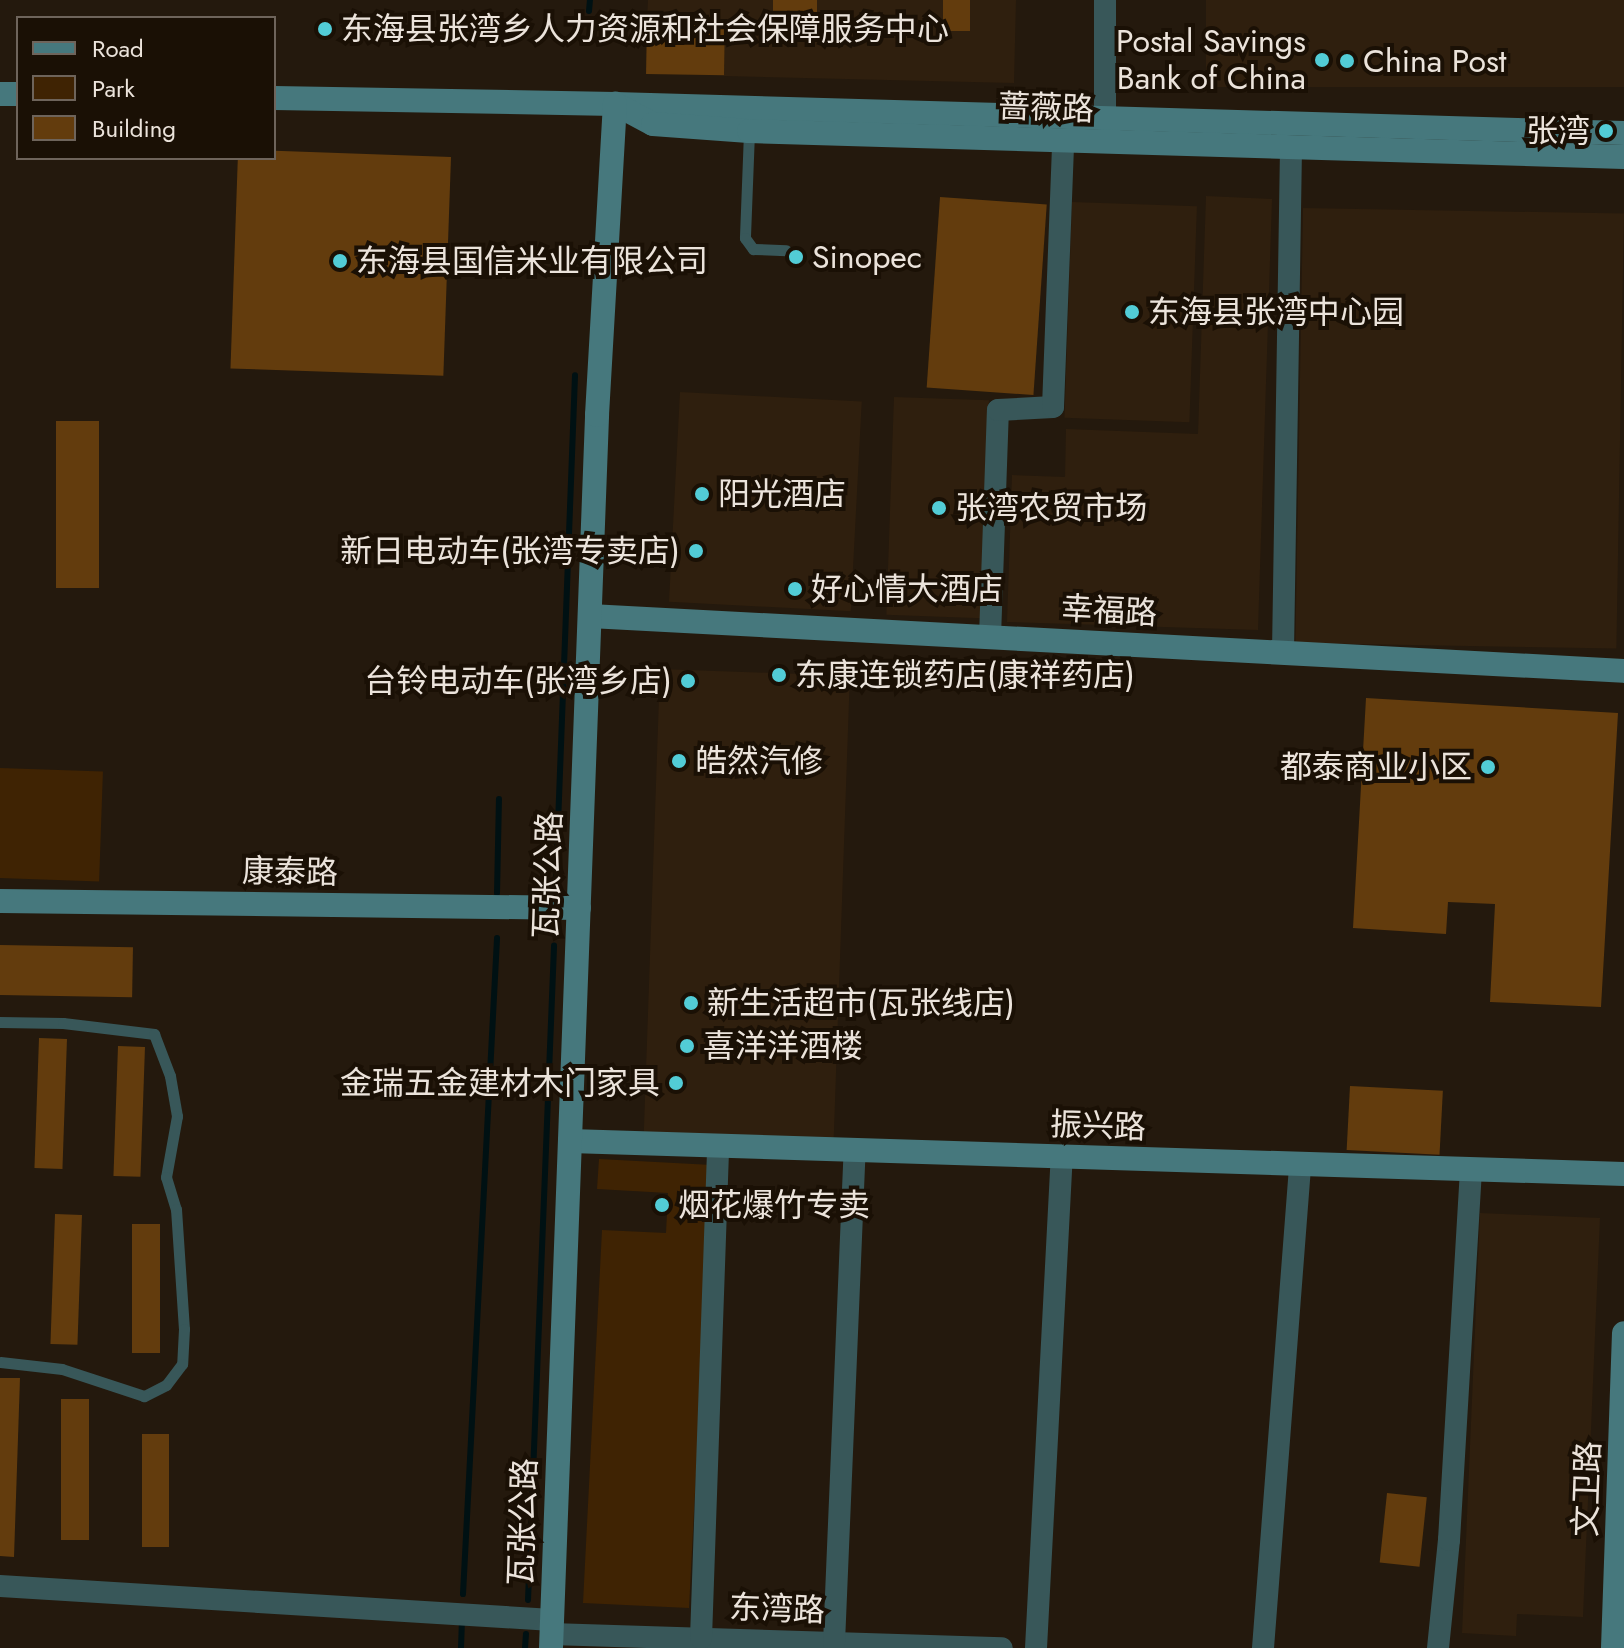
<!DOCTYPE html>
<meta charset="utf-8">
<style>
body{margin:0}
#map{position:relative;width:1624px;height:1648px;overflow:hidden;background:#24190d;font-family:Jost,"Noto Sans SC",sans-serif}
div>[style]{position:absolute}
.built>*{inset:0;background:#2f1f0e;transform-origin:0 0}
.green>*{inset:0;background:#3f2303;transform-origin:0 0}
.stream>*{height:6px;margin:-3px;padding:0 3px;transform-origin:3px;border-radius:3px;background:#001113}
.building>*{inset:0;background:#633c0d;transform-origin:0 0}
.lane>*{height:11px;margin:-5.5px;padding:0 5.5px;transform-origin:5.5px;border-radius:5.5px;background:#385759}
.street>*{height:22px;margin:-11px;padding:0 11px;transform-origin:11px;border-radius:11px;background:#385759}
.secondary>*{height:24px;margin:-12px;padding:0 12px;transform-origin:12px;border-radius:12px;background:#46787d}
.dots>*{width:22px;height:22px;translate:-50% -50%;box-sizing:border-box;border:4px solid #1a1005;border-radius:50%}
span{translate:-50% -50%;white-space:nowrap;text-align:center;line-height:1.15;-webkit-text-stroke:8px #1a1005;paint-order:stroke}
.poi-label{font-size:32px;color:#ebe3db}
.left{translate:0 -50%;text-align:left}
.right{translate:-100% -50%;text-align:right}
.street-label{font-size:32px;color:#ebe3db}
.legend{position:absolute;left:16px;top:16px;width:260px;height:144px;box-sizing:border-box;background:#1a1005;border:2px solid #6e645b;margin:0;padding:10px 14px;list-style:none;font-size:24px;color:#ebe3db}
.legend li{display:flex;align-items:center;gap:16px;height:40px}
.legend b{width:40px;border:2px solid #6e645b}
</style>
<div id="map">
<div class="built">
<i style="clip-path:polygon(648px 0,1016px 0,1014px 83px,724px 76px,725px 22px,647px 20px)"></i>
<i style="left:1206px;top:0;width:418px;height:87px"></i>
<i style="clip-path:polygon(1206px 196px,1272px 199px,1258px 630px,1007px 622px,1012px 475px,1065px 477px,1066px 429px,1198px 434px)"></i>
<i style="left:1072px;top:202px;width:125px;height:216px;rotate:2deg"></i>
<i style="left:1303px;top:208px;width:321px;height:435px;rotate:1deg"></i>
<i style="left:680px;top:392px;width:182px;height:210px;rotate:3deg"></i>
<i style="left:894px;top:397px;width:95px;height:218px;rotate:2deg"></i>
<i style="left:660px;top:669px;width:190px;height:463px;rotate:2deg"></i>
<i style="clip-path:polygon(1480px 1213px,1600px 1218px,1583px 1617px,1517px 1614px,1516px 1636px,1462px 1633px)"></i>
</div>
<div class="green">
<i style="left:0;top:768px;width:103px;height:110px;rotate:2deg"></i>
<i style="clip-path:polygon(599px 1159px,712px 1165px,689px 1608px,583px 1603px,602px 1230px,666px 1233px,668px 1193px,597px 1189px)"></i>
</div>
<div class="stream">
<i style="left:589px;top:11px;width:11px;rotate:-85deg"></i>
<i style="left:556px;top:877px;width:502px;rotate:-87.83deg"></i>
<i style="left:497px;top:893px;width:94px;rotate:-88.8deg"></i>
<i style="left:463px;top:1594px;width:657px;rotate:-87.03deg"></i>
<i style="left:528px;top:1600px;width:655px;rotate:-87.72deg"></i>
<i style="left:461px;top:1648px;width:26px;rotate:-88deg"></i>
<i style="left:525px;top:1648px;width:14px;rotate:-86deg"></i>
</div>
<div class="building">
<i style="left:773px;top:0;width:44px;height:23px"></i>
<i style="left:943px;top:0;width:27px;height:31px"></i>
<i style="left:647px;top:20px;width:78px;height:54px;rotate:1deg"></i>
<i style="left:451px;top:157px;width:219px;height:213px;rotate:92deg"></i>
<i style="left:940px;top:197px;width:107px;height:191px;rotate:4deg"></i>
<i style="left:56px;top:421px;width:43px;height:167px"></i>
<i style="clip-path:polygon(1366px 698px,1618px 713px,1601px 1007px,1490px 1002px,1495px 904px,1448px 902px,1446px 934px,1353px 928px)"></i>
<i style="left:0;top:945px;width:133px;height:50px;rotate:1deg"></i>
<i style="left:39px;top:1038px;width:28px;height:130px;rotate:2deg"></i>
<i style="left:118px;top:1046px;width:27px;height:130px;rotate:2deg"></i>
<i style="left:1350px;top:1086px;width:93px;height:64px;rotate:3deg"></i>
<i style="left:55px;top:1214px;width:27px;height:130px;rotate:2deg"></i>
<i style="left:132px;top:1224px;width:28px;height:129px"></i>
<i style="clip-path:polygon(0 1378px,20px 1378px,14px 1557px,0 1556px)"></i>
<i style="left:61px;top:1399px;width:28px;height:141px"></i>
<i style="left:142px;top:1434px;width:27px;height:113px"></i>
<i style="left:1387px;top:1493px;width:40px;height:70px;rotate:6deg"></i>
</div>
<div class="lane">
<i style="left:749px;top:132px;width:106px;rotate:92.2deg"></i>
<i style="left:745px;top:238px;width:14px;rotate:54deg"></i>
<i style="left:753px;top:249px;width:33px;rotate:2deg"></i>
<i style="left:0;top:1022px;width:63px;rotate:0.9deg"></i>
<i style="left:63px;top:1023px;width:92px;rotate:6.9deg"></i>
<i style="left:154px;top:1034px;width:45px;rotate:69.1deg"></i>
<i style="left:170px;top:1076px;width:41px;rotate:80.1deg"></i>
<i style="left:177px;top:1116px;width:62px;rotate:100.2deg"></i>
<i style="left:166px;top:1177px;width:34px;rotate:73deg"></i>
<i style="left:176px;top:1209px;width:120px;rotate:86.2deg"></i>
<i style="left:184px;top:1329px;width:35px;rotate:93deg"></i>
<i style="left:182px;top:1364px;width:26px;rotate:127deg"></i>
<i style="left:166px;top:1385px;width:25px;rotate:153deg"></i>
<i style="left:144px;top:1396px;width:86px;rotate:-161.8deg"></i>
<i style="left:62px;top:1369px;width:62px;rotate:-173.6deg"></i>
</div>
<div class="street">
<i style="left:1105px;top:0;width:119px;rotate:90deg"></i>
<i style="left:990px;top:637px;width:227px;rotate:-88deg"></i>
<i style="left:998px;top:410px;width:55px;rotate:-3.1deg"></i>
<i style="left:1053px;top:407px;width:266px;rotate:-87.8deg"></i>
<i style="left:1283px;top:652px;width:504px;rotate:-89.09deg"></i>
<i style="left:0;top:1586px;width:553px;rotate:3.52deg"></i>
<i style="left:551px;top:1634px;width:451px;rotate:1.8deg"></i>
<i style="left:701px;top:1638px;width:492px;rotate:-88deg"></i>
<i style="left:834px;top:1643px;width:493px;rotate:-87.6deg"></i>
<i style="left:1036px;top:1648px;width:492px;rotate:-87deg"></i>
<i style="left:1263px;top:1648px;width:485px;rotate:-85.6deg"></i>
<i style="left:1438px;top:1648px;width:109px;rotate:-84.2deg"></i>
<i style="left:1449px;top:1540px;width:371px;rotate:-86.6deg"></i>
</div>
<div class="secondary">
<i style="left:0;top:94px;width:18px"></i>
<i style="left:274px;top:98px;width:341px;rotate:1deg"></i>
<i style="left:615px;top:104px;width:1009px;rotate:1.65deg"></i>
<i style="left:621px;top:107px;width:36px;rotate:28deg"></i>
<i style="left:653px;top:124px;width:96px;rotate:4.2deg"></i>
<i style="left:749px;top:131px;width:875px;rotate:1.7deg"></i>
<i style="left:590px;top:616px;width:1035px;rotate:3.04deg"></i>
<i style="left:0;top:901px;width:579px;rotate:0.69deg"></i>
<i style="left:570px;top:1141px;width:1055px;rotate:1.79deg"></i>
<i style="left:551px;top:1648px;width:1234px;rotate:-87.86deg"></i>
<i style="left:597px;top:415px;width:312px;rotate:-86.7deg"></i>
<i style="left:1613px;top:1648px;width:315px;rotate:-88deg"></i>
</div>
<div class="dots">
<i style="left:325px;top:29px;background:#52ccd6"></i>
<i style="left:1322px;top:60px;background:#52ccd6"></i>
<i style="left:1347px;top:61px;background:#52ccd6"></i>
<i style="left:1606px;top:131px;background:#52ccd6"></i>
<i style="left:796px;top:257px;background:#52ccd6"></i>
<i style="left:340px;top:261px;background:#52ccd6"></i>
<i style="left:1132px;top:312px;background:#52ccd6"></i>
<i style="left:702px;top:494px;background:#52ccd6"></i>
<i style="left:939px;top:508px;background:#52ccd6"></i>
<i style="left:696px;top:551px;background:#52ccd6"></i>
<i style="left:795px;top:589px;background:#52ccd6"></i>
<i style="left:779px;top:675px;background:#52ccd6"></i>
<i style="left:688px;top:681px;background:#52ccd6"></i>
<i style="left:679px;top:761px;background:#52ccd6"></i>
<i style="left:1488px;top:767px;background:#52ccd6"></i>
<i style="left:691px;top:1003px;background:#52ccd6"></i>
<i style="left:687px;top:1046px;background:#52ccd6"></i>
<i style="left:676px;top:1083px;background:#52ccd6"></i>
<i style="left:662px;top:1205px;background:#52ccd6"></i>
</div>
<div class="poi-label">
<span class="left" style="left:341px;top:29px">东海县张湾乡人力资源和社会保障服务中心</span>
<span class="right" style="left:1306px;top:60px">Postal Savings<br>Bank of China</span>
<span class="left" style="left:1363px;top:61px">China Post</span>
<span class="right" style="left:1590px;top:131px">张湾</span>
<span class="left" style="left:812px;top:257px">Sinopec</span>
<span class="left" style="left:356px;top:261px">东海县国信米业有限公司</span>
<span class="left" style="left:1148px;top:312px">东海县张湾中心园</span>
<span class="left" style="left:718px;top:494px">阳光酒店</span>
<span class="left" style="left:955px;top:508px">张湾农贸市场</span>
<span class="right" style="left:680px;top:551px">新日电动车(张湾专卖店)</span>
<span class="left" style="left:811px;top:589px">好心情大酒店</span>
<span class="left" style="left:795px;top:675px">东康连锁药店(康祥药店)</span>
<span class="right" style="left:672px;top:681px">台铃电动车(张湾乡店)</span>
<span class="left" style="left:695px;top:761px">皓然汽修</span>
<span class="right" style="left:1472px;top:767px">都泰商业小区</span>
<span class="left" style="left:707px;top:1003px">新生活超市(瓦张线店)</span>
<span class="left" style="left:703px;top:1046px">喜洋洋酒楼</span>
<span class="right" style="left:660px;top:1083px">金瑞五金建材木门家具</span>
<span class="left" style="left:678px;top:1205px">烟花爆竹专卖</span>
</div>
<div class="street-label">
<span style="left:1046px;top:108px;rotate:2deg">蔷薇路</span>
<span style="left:1109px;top:611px;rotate:3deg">幸福路</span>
<span style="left:290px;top:872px;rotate:1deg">康泰路</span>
<span style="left:548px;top:875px;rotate:-88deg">瓦张公路</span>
<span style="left:1098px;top:1126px;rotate:2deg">振兴路</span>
<span style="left:1587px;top:1489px;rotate:-88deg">文卫路</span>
<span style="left:523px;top:1522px;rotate:-88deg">瓦张公路</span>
<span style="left:777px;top:1609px;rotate:2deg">东湾路</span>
</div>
<ul class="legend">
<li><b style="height:10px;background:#46787d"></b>Road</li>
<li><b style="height:22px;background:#3f2303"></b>Park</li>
<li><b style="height:22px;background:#633c0d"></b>Building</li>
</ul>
</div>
